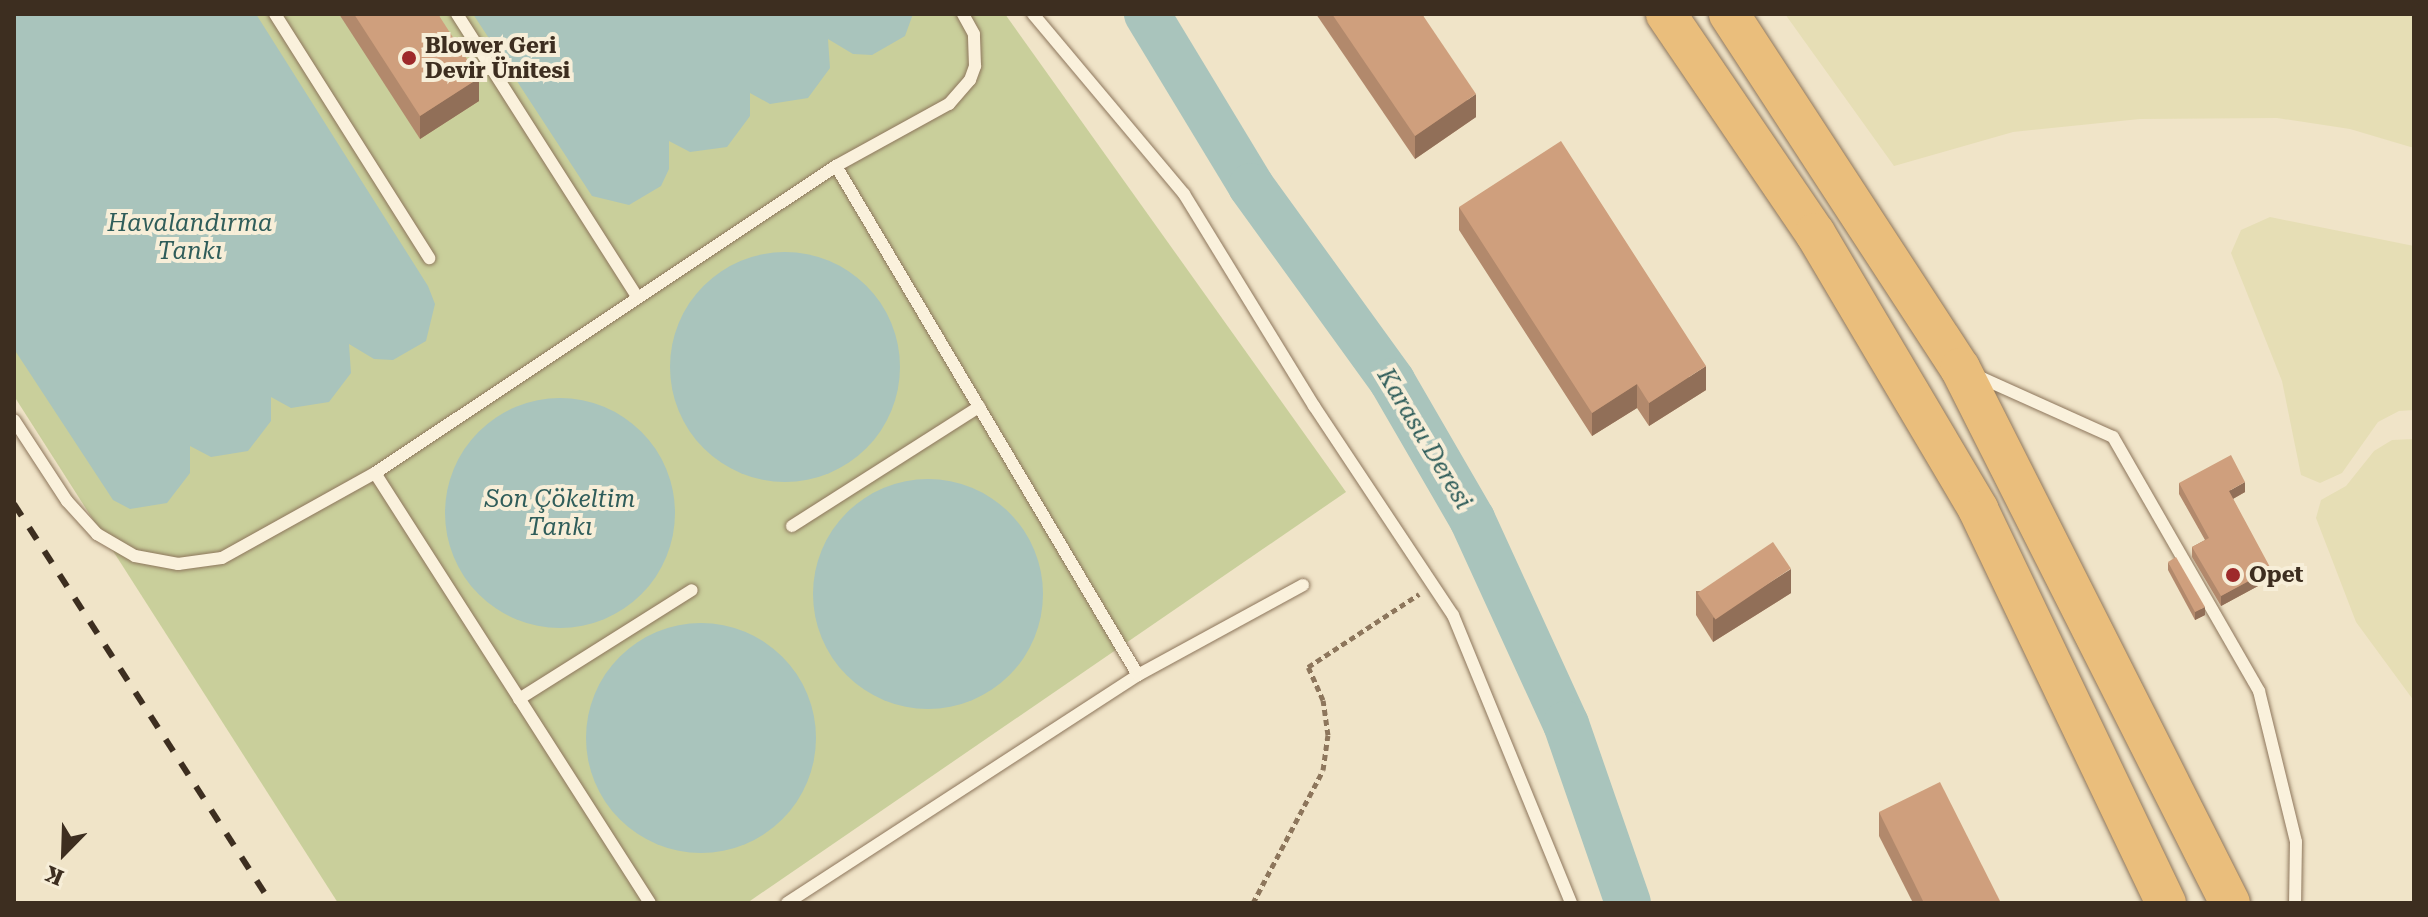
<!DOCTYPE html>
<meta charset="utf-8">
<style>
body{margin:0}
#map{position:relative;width:2428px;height:917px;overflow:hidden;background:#f0e4c8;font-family:"Roboto Serif",serif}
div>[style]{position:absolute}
.farmland>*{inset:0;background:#e6deb5}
.green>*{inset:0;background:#c9cf9b}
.water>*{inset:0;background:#a9c4bc}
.round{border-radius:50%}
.river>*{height:46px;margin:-23px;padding:0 23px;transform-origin:23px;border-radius:23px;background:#a9c4bc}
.path>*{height:5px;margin-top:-2.5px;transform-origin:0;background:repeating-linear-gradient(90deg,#8d765c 0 6px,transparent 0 10px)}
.roads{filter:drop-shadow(0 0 2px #8d765c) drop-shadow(0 0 2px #8d765c)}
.service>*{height:12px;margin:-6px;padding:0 6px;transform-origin:6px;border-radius:6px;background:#faf1dc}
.trunk>*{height:40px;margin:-20px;padding:0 20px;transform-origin:20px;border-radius:20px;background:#eabe7c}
.rail>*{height:6px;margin-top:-3px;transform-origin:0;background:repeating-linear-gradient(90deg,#3d2e20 0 14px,transparent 0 28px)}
.wall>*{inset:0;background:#b2896c}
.shaded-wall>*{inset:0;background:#916f58}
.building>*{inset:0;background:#cf9f7d;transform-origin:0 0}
.dots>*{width:22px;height:22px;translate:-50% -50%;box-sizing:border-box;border:4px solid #f7eed8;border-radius:50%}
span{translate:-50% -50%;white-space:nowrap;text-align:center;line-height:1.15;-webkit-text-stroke:8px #f7eed8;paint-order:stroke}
.poi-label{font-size:22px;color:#3d2e20;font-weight:700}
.left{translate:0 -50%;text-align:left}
.water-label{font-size:24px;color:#2f5d5a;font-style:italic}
.frame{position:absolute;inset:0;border:16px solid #3d2e20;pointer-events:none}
.north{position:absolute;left:24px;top:813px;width:80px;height:80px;-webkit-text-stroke:6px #f7eed8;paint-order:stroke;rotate:203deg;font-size:22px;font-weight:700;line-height:32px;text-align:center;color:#3d2e20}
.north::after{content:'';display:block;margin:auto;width:28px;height:36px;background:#3d2e20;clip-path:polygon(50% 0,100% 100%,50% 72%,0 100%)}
</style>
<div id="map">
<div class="farmland">
<i style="clip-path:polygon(1785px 14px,2414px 14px,2414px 148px,2350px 129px,2277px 118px,2140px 119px,2013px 132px,1894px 166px)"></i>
<i style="clip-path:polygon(2270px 217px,2414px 246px,2414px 410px,2399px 411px,2378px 422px,2342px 473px,2320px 483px,2301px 475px,2282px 381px,2231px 253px,2241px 230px)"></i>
<i style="clip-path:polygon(2414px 439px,2414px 701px,2356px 622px,2316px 518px,2321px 500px,2346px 486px,2374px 451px,2392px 440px)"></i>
</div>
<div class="green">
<i style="clip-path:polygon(14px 14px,1005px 14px,1346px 492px,747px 903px,338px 903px,14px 396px)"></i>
</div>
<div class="water">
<i style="clip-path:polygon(14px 14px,256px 14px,428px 286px,435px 304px,426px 341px,393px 360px,374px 359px,349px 344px,351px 373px,329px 402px,291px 408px,271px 397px,271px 421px,248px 451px,211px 457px,190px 446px,190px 473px,167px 503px,130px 509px,113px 500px,14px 349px)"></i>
<i style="clip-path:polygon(473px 14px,913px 14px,905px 36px,872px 55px,853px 54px,828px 39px,830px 68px,808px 98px,770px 104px,750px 93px,750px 116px,727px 147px,690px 152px,669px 141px,669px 169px,661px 186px,629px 205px,592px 196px)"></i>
<i class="round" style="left:670px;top:252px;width:230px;height:230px"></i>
<i class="round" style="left:445px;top:398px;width:230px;height:230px"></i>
<i class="round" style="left:813px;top:479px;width:230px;height:230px"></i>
<i class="round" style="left:586px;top:623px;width:230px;height:230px"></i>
</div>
<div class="river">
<i style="left:1147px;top:14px;width:201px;rotate:58.8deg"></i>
<i style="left:1251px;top:186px;width:241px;rotate:54.1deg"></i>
<i style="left:1392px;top:381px;width:160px;rotate:59.9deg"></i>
<i style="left:1472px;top:519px;width:226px;rotate:65.4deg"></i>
<i style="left:1566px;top:724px;width:189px;rotate:70.9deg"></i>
</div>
<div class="path">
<i style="left:1253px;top:903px;width:150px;rotate:-62.2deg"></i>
<i style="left:1323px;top:770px;width:35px;rotate:-82deg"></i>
<i style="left:1328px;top:735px;width:35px;rotate:-98deg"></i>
<i style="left:1323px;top:700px;width:36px;rotate:-114deg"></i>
<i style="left:1308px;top:667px;width:133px;rotate:-33.3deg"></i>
</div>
<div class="roads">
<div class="service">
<i style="left:275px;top:14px;width:289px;rotate:57.7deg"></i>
<i style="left:457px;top:14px;width:333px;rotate:57.5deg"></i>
<i style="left:1033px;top:14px;width:235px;rotate:50deg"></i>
<i style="left:1184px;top:194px;width:249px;rotate:58.5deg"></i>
<i style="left:1314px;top:406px;width:251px;rotate:56.4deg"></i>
<i style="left:1453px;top:615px;width:311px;rotate:67.7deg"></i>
<i style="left:836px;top:166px;width:592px;rotate:59.32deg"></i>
<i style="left:1975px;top:375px;width:151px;rotate:24.2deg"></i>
<i style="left:2113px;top:437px;width:293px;rotate:60.1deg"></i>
<i style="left:2259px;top:691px;width:155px;rotate:76.2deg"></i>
<i style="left:2296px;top:842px;width:61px;rotate:90.9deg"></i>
<i style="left:14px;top:420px;width:97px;rotate:56.8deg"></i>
<i style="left:67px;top:501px;width:45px;rotate:47.7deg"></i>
<i style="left:97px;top:534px;width:44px;rotate:30.1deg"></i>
<i style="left:135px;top:556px;width:44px;rotate:10.5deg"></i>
<i style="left:178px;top:564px;width:44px;rotate:-7.8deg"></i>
<i style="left:222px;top:558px;width:175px;rotate:-29.1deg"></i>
<i style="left:375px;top:473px;width:554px;rotate:-33.66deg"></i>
<i style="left:836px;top:166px;width:129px;rotate:-28.8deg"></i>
<i style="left:949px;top:104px;width:32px;rotate:-49deg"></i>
<i style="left:970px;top:80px;width:15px;rotate:-70deg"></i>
<i style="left:975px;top:66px;width:32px;rotate:-92deg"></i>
<i style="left:974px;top:34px;width:23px;rotate:-119deg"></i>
<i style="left:375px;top:473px;width:510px;rotate:57.4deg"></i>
<i style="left:792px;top:526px;width:222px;rotate:-32.5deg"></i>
<i style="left:519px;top:699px;width:204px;rotate:-32.2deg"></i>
<i style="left:787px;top:903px;width:419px;rotate:-33deg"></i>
<i style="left:1138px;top:675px;width:188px;rotate:-28.6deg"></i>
</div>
<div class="trunk">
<i style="left:1666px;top:14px;width:265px;rotate:55.8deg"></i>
<i style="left:1815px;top:233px;width:321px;rotate:59.4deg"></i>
<i style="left:1978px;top:509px;width:437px;rotate:64.5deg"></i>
<i style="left:1729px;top:14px;width:423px;rotate:56.9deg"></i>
<i style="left:1960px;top:368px;width:599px;rotate:63.22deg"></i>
</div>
</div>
<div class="rail">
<i style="left:14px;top:504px;width:475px;rotate:57.2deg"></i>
</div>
<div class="wall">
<i style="clip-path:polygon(339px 14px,438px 14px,479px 101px,420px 139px)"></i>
<i style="clip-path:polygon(1316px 14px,1422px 14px,1476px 117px,1415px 159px)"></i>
<i style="clip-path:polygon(1459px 207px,1706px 390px,1649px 426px,1637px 408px,1592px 436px,1459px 230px)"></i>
<i style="clip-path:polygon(2179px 483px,2245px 492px,2233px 499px,2271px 579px,2221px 606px,2192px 557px,2192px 547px,2205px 540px,2179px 494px)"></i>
<i style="clip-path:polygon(2168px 562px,2205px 615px,2195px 620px,2168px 570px)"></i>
<i style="clip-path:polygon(1696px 591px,1791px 593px,1713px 642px,1696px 615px)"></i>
<i style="clip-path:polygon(1879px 812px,2001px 903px,1913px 903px,1879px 836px)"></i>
</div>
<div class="shaded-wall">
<i style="clip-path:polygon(479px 78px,479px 101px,420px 139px,420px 116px)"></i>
<i style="clip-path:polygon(1476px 94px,1476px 117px,1415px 159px,1415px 136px)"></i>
<i style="clip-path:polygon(1706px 366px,1706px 390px,1649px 426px,1649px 403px)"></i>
<i style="clip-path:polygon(1637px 384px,1637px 408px,1592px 436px,1592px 413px)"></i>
<i style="clip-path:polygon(2245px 482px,2245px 492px,2229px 501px,2229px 491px)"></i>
<i style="clip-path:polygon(1791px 569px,1791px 593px,1713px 642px,1713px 618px)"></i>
<i style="clip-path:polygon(2271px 569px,2271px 579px,2221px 606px,2221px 596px)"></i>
<i style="clip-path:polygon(2205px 607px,2205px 615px,2195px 620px,2195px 612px)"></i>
</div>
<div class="building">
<i style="clip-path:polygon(354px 14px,438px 14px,479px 78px,420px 116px)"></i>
<i style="clip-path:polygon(1332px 14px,1422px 14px,1476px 94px,1415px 136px)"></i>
<i style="clip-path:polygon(1561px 141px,1706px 366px,1649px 403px,1637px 384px,1592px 413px,1459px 207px)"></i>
<i style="clip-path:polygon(2231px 455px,2245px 482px,2229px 491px,2271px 569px,2221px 596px,2192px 547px,2209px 538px,2179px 483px)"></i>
<i style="left:1773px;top:542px;width:32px;height:91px;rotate:56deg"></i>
<i style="clip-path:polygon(2176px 557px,2205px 607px,2195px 612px,2168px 562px)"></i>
<i style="clip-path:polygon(1940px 782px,2001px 903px,1924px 903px,1879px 812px)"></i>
</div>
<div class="dots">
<i style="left:409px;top:58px;background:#9e2a2b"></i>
<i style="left:2233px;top:575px;background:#9e2a2b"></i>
</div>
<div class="poi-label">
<span class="left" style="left:425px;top:58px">Blower Geri<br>Devir Ünitesi</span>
<span class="left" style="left:2249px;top:575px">Opet</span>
</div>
<div class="water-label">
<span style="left:190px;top:238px">Havalandırma<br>Tankı</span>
<span style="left:1424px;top:439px;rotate:59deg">Karasu Deresi</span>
<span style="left:560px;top:514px">Son Çökeltim<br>Tankı</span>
</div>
<div class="frame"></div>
<div class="north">K</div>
</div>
